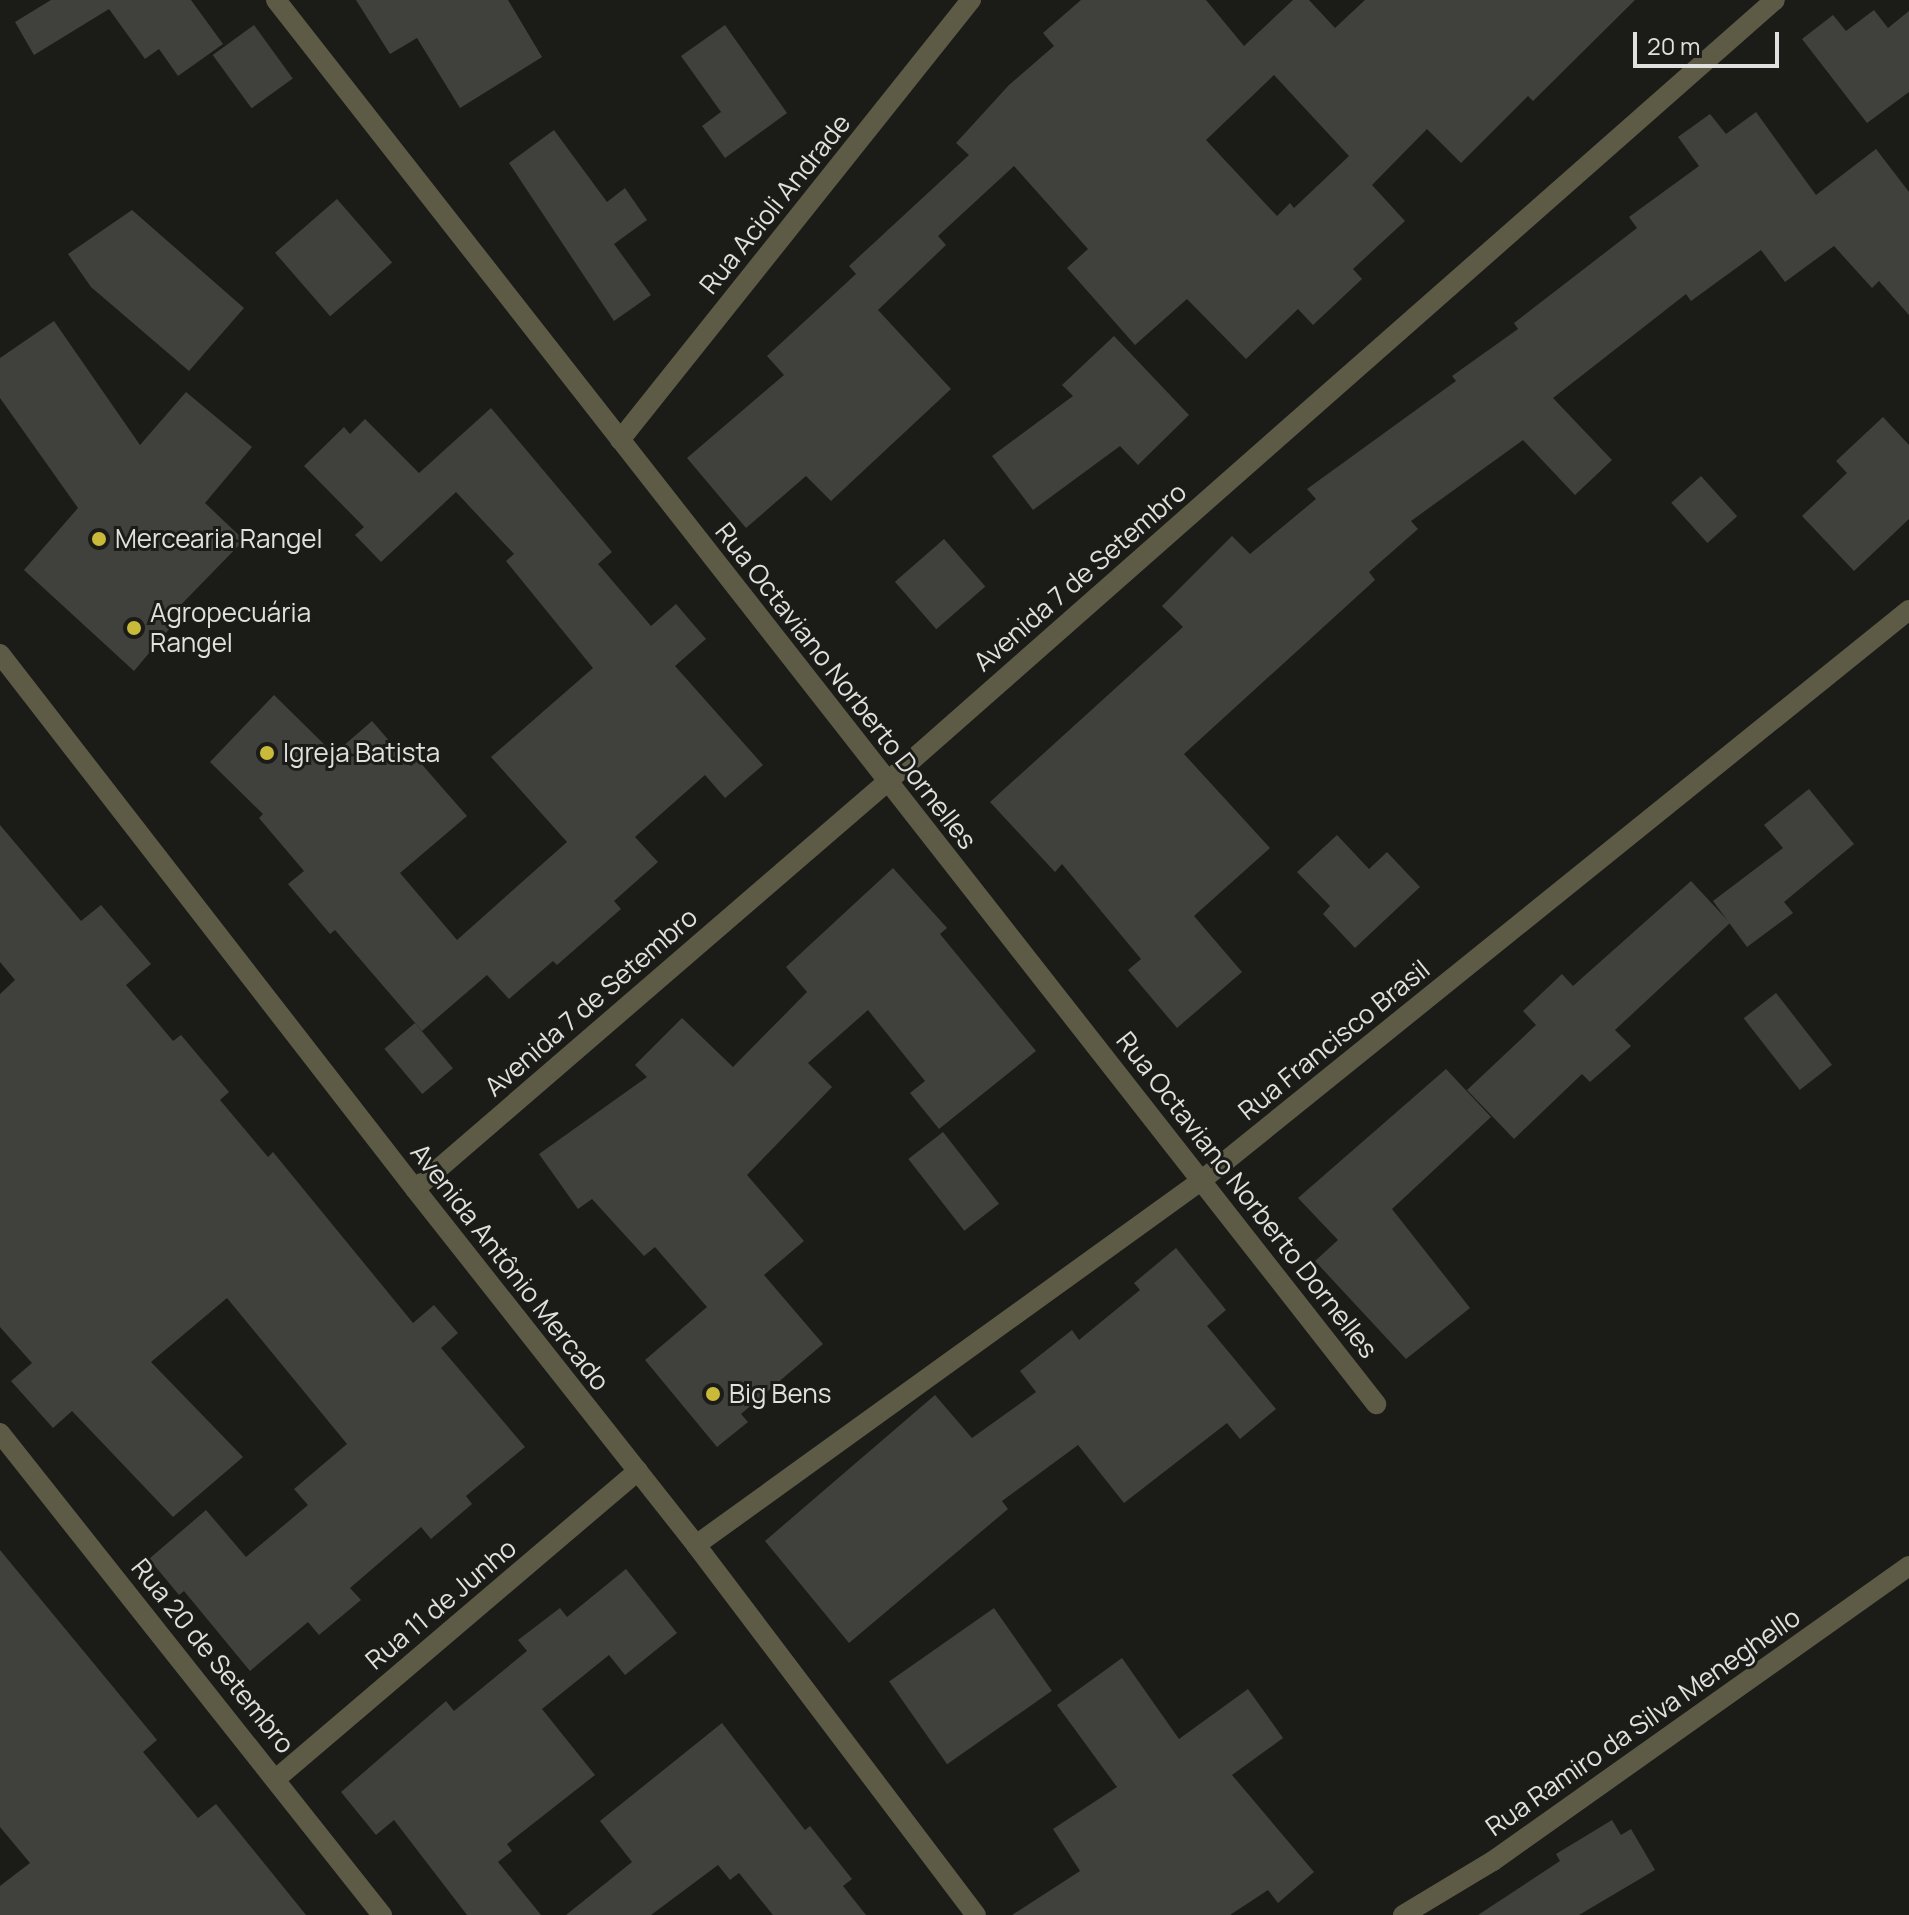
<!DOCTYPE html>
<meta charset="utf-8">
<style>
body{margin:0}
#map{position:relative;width:1909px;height:1915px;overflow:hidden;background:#1b1b18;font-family:Manrope,sans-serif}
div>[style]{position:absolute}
.building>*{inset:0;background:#40403d;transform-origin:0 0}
.minor>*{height:20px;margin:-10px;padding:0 10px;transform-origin:10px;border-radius:10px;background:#5d5b45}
.tertiary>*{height:20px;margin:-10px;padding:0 10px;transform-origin:10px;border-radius:10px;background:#5d5b45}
.dots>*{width:22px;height:22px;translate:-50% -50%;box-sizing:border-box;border:4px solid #1b1b18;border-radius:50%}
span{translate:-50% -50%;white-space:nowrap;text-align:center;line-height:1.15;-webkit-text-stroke:6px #1b1b18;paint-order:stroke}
.street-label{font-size:26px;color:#e0e0de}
.poi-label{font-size:26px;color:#e0e0de}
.left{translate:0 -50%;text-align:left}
.scale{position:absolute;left:1633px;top:32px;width:146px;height:36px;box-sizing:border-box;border:4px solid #e0e0de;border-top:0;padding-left:10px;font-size:24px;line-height:28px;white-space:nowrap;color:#e0e0de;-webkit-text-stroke:6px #1b1b18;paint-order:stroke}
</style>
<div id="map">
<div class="building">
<i style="clip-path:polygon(51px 0,191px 0,223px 44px,178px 76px,159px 49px,145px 59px,109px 9px,34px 55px,15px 22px)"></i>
<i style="clip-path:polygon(356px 0,508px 0,542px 57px,460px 108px,417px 38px,390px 54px)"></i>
<i style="clip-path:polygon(evenodd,1081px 0,1206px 0,1244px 46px,1293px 0,1309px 0,1335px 28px,1365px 0,1635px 0,1533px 101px,1528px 96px,1461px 163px,1427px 129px,1372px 185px,1405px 221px,1353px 269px,1362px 279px,1313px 325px,1298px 309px,1246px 359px,1187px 299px,1135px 345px,1067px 268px,1088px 249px,1014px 166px,938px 236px,946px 245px,878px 310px,951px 389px,831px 501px,806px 476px,746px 528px,687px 458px,784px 375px,767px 356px,856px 274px,849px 266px,969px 155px,956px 143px,1009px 85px,1054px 46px,1043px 33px,1081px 0,1274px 75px,1349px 156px,1294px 208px,1290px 203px,1277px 216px,1206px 140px,1274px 75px)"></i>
<i style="clip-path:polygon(1874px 10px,1888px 28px,1909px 11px,1909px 92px,1867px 123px,1802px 39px,1833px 15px,1846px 31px)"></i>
<i style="left:254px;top:25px;width:66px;height:51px;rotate:54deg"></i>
<i style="clip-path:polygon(725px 25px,787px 113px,725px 158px,702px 126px,721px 112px,681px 56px)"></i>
<i style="clip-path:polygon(1756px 112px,1816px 195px,1876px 149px,1909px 192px,1909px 315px,1879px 281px,1872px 288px,1834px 246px,1785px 282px,1761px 250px,1691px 301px,1686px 294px,1553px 398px,1612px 460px,1575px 495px,1523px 440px,1411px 521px,1418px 529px,1369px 572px,1375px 580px,1184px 754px,1270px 848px,1194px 916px,1242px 972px,1177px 1028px,1128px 970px,1141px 959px,1062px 864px,1055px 872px,990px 802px,1183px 627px,1162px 606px,1232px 536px,1250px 554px,1316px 499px,1307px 489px,1456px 381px,1452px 376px,1518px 329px,1514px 323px,1637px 228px,1629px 217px,1699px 166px,1678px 137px,1710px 114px,1726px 134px)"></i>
<i style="clip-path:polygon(554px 130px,607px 202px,625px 188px,647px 220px,614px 244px,651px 295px,614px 321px,509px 163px)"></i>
<i style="left:337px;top:199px;width:84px;height:82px;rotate:49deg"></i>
<i style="clip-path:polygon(132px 210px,244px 308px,189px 371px,91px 287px,68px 254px)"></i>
<i style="clip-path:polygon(54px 321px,140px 445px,186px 392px,252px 447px,205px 503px,244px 540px,170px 616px,176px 621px,134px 671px,24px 570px,78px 508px,0 398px,0 358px)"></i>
<i style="clip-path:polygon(1114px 336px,1189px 415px,1138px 465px,1120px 446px,1033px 510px,992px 456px,1073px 396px,1062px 385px)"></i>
<i style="clip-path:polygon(491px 408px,612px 552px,598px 564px,651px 626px,676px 604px,706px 639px,675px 666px,763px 765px,725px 798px,705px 775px,635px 837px,658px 862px,614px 901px,621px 909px,557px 965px,553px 961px,509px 999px,487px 975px,422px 1031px,335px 930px,330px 934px,288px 884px,304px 871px,259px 818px,263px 814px,210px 762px,274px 695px,334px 754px,372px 721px,411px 766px,418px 760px,467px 816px,400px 873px,457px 940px,567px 842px,491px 757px,593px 668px,506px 561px,514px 554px,456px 492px,381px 562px,355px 535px,364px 527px,304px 466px,344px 427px,350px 434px,365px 419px,419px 473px)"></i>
<i style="clip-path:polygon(1883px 417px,1909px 445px,1909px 519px,1854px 571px,1802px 516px,1847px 473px,1836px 461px)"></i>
<i style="left:1701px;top:476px;width:54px;height:40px;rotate:48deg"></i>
<i style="left:944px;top:539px;width:63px;height:65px;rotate:49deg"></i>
<i style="clip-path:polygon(1809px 789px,1854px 844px,1784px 902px,1793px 913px,1747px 947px,1713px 901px,1783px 848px,1764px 825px)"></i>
<i style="clip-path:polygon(0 825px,81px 921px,101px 905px,151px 964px,126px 985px,173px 1041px,181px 1035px,229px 1092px,220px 1100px,268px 1157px,273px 1152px,413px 1323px,434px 1305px,458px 1333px,441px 1348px,525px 1447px,466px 1496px,472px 1504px,431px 1539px,421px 1527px,350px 1588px,361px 1600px,319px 1635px,308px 1622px,250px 1671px,184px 1591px,179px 1595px,149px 1559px,206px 1510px,246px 1557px,308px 1505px,294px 1489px,347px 1444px,227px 1298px,151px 1362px,243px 1457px,173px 1517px,72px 1411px,53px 1428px,11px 1381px,32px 1363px,0 1327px,0 994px,15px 980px,0 962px)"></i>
<i style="clip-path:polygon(1337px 835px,1369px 869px,1387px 852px,1420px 887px,1355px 948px,1323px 914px,1330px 906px,1297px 872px)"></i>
<i style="clip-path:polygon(893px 868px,947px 928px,940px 934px,1036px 1051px,939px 1129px,910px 1093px,925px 1081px,868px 1010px,808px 1063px,832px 1087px,747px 1175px,804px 1241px,764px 1275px,823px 1344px,741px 1414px,748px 1422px,717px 1447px,645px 1360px,707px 1307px,655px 1247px,644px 1256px,592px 1199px,578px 1209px,539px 1154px,647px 1077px,635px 1065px,682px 1018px,733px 1067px,807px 992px,786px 967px)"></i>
<i style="clip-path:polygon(1691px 881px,1730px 923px,1615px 1030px,1631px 1046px,1590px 1082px,1582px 1074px,1514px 1139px,1467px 1090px,1536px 1025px,1523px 1011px,1562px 974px,1573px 986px)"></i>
<i style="left:1776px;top:993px;width:91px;height:41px;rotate:52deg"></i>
<i style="left:415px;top:1023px;width:59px;height:40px;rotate:50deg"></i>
<i style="clip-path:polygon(1446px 1069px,1491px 1117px,1392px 1209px,1470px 1308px,1406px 1359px,1315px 1261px,1338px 1240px,1298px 1198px)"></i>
<i style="left:943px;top:1132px;width:91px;height:44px;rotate:52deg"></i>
<i style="clip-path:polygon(1176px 1248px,1226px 1310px,1207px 1326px,1276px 1409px,1240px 1439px,1227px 1423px,1124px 1503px,1078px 1445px,1002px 1501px,1008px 1509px,849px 1643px,765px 1541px,935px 1395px,972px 1438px,1036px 1392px,1020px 1371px,1072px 1330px,1079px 1340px,1140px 1290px,1134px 1283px)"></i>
<i style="clip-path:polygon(0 1550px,157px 1740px,143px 1752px,198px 1818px,216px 1804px,306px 1915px,0 1915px,0 1886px,30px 1863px,0 1827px)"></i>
<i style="clip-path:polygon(626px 1569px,677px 1633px,625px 1675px,609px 1655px,542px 1709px,595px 1775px,507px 1844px,512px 1851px,498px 1862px,541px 1915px,467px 1915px,394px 1820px,376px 1835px,341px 1792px,446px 1701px,454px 1711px,527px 1651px,518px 1640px,560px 1608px,567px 1617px)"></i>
<i style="left:994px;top:1608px;width:101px;height:128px;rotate:55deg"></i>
<i style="clip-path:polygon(1122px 1658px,1179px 1739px,1248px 1689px,1283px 1738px,1232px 1775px,1314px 1872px,1278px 1903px,1268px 1890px,1230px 1915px,1012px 1915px,1080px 1871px,1053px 1829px,1117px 1787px,1057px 1705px)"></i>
<i style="clip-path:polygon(722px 1723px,805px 1830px,810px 1826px,852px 1879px,843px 1886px,866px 1915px,773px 1915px,739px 1873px,730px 1880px,718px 1865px,651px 1915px,566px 1915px,632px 1862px,600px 1821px)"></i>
<i style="clip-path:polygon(1612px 1820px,1621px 1835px,1631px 1829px,1655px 1870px,1579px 1915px,1478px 1915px,1560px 1861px,1556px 1854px)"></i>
</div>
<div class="minor">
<i style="left:276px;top:0;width:1784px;rotate:51.92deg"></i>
<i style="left:620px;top:440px;width:563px;rotate:-51.42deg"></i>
<i style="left:415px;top:1189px;width:454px;rotate:51.7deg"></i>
<i style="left:696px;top:1545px;width:464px;rotate:52.9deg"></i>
<i style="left:0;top:1433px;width:615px;rotate:51.6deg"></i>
<i style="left:696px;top:1545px;width:624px;rotate:-35.8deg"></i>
<i style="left:1202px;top:1180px;width:908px;rotate:-38.88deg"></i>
<i style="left:277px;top:1778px;width:474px;rotate:-40.4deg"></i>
<i style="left:1403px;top:1915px;width:105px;rotate:-31deg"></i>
<i style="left:1493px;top:1861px;width:510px;rotate:-35.34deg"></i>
</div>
<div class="tertiary">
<i style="left:0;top:654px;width:677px;rotate:52.2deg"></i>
<i style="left:415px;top:1189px;width:623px;rotate:-40.77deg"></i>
<i style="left:887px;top:782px;width:1183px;rotate:-41.37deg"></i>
</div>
<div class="dots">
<i style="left:99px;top:539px;background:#c9ba3a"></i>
<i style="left:134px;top:628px;background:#c9ba3a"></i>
<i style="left:267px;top:753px;background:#c9ba3a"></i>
<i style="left:713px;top:1394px;background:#c9ba3a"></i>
</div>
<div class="street-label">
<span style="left:775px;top:204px;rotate:-51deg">Rua Acioli Andrade</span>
<span style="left:1080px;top:577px;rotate:-41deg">Avenida 7 de Setembro</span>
<span style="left:846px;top:686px;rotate:52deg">Rua Octaviano Norberto Dornelles</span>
<span style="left:591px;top:1002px;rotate:-41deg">Avenida 7 de Setembro</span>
<span style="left:1334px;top:1040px;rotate:-39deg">Rua Francisco Brasil</span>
<span style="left:1247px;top:1195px;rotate:52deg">Rua Octaviano Norberto Dornelles</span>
<span style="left:510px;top:1267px;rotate:52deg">Avenida Antônio Mercado</span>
<span style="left:441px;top:1604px;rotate:-40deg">Rua 11 de Junho</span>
<span style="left:213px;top:1656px;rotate:51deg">Rua 20 de Setembro</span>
<span style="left:1643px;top:1722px;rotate:-35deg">Rua Ramiro da Silva Meneghello</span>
</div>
<div class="poi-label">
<span class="left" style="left:115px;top:539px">Mercearia Rangel</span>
<span class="left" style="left:150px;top:628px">Agropecuária<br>Rangel</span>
<span class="left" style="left:283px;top:753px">Igreja Batista</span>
<span class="left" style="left:729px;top:1394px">Big Bens</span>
</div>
<div class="scale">20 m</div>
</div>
